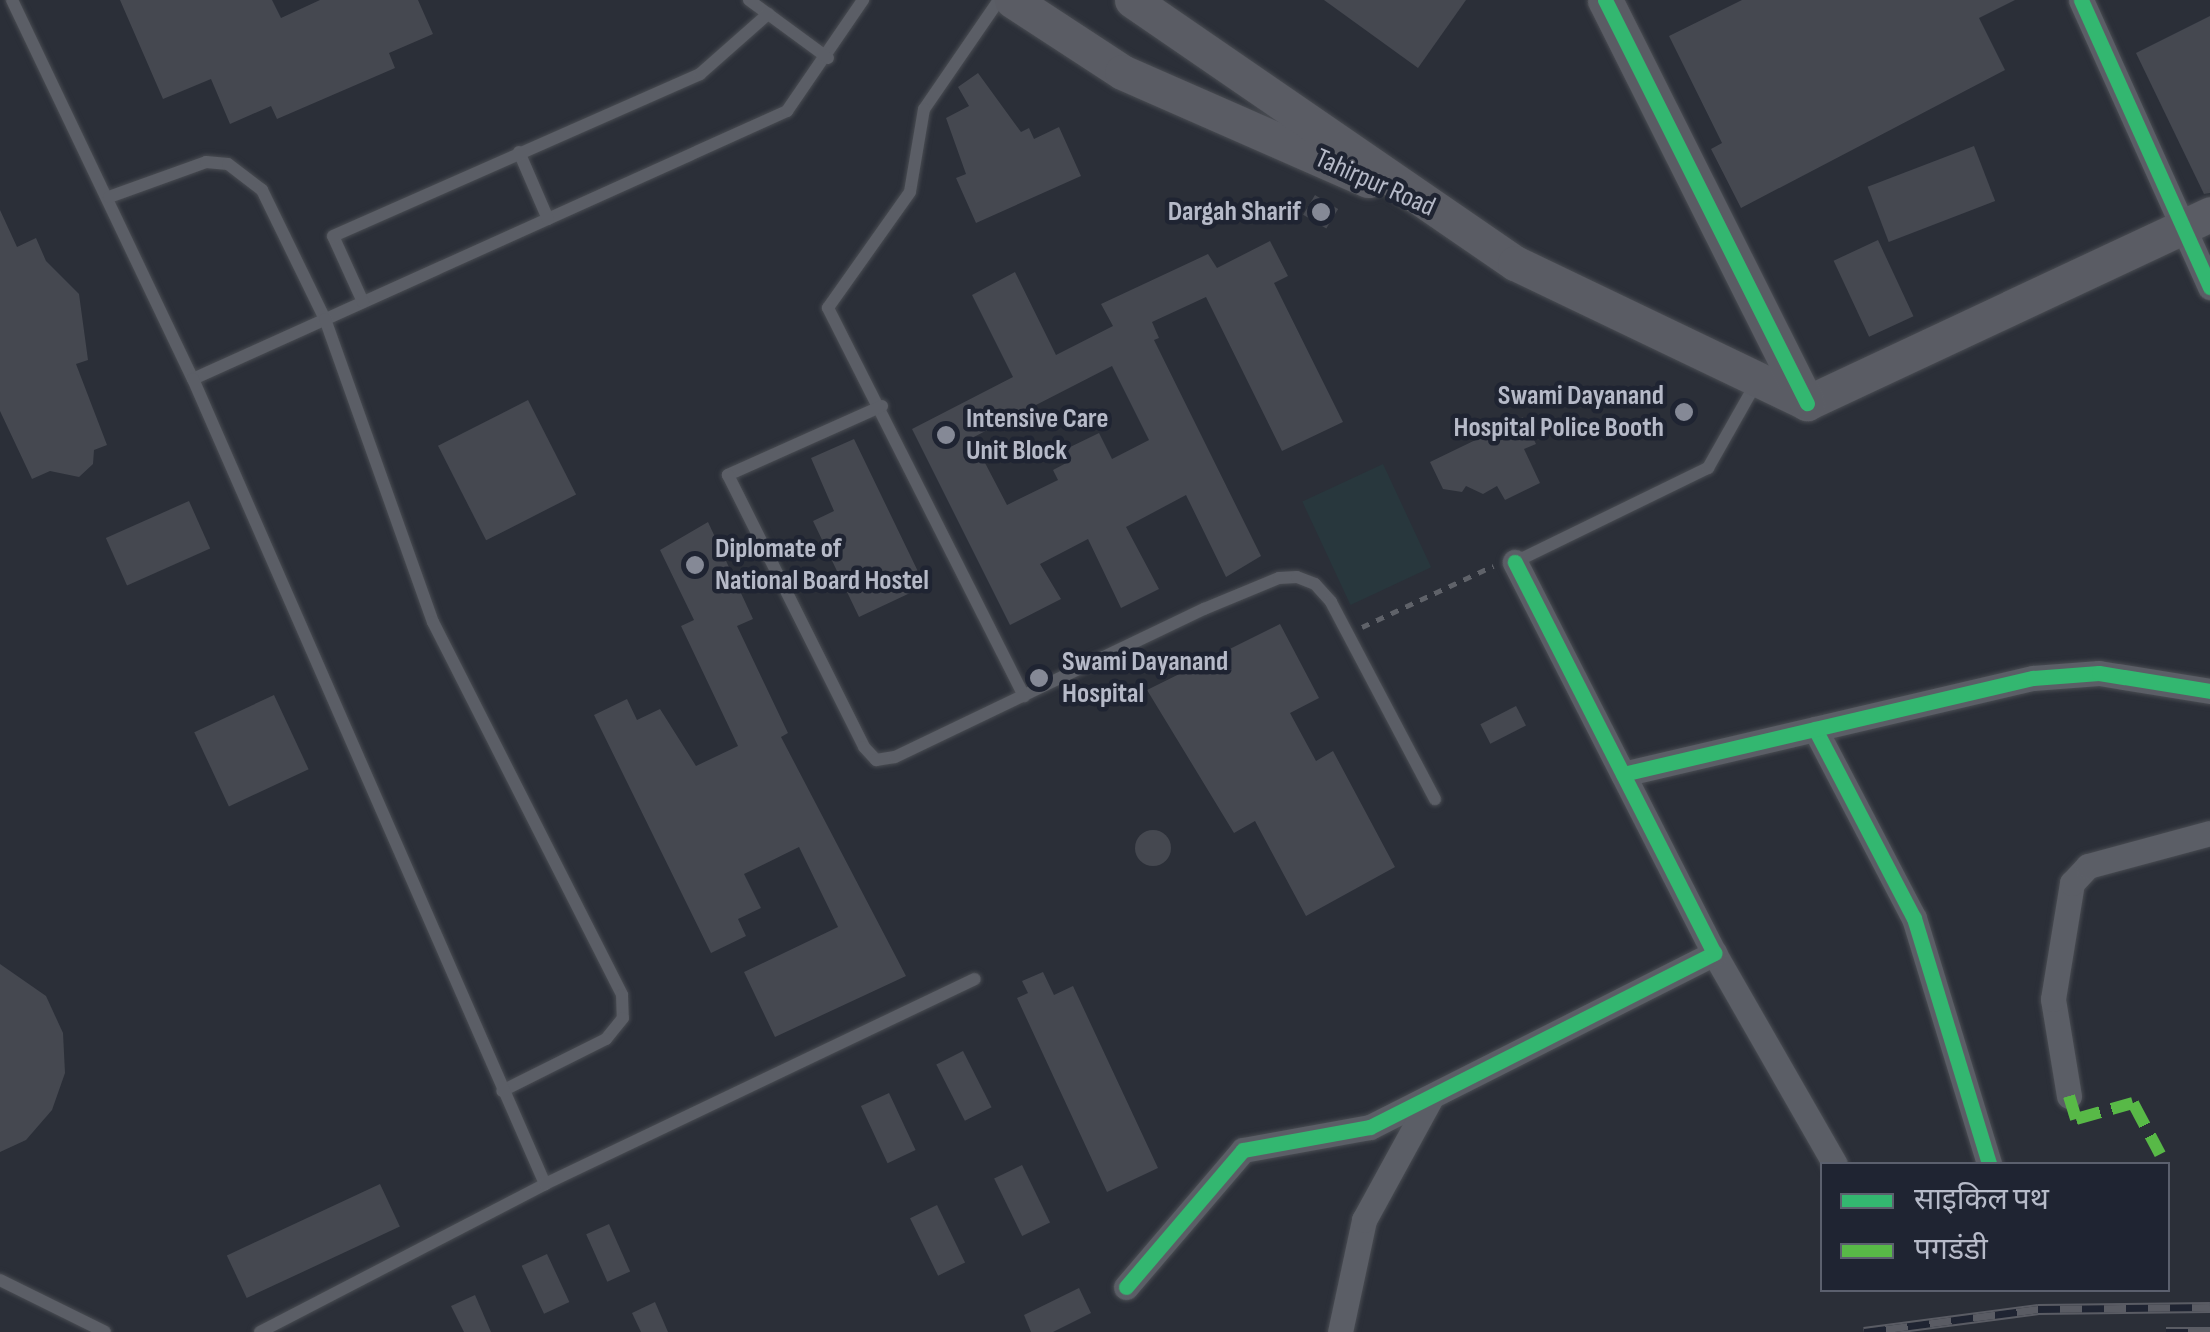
<!DOCTYPE html>
<meta charset="utf-8">
<style>
body{margin:0}
#map{position:relative;width:2210px;height:1332px;overflow:hidden;background:#2b2f38;font-family:"Sofia Sans Condensed","Noto Sans Devanagari",sans-serif}
div>[style]{position:absolute}
.green>*{inset:0;background:#28373d;transform-origin:0 0}
.building>*{inset:0;background:#454850;transform-origin:0 0}
.round{border-radius:50%}
.path>*{height:5px;margin-top:-2.5px;transform-origin:0;background:repeating-linear-gradient(90deg,#5f6269 0 8px,transparent 0 16px)}
.roads{filter:drop-shadow(0 0 2px #494c52) drop-shadow(0 0 2px #494c52)}
.lane>*{height:12px;margin:-6px;padding:0 6px;transform-origin:6px;border-radius:6px;background:#5b5e66}
.street>*{height:25px;margin:-12.5px;padding:0 12.5px;transform-origin:12.5px;border-radius:12.5px;background:#5b5e66}
.secondary>*{height:35px;margin:-17.5px;padding:0 17.5px;transform-origin:17.5px;border-radius:17.5px;background:#5a5c64}
.rail>*{height:11px;margin-top:-5.5px;transform-origin:0;background:repeating-linear-gradient(90deg,#1f2432 0 22px,#5a5c64 0 44px);box-sizing:border-box;border-block:2px solid #5a5c64}
.quiet>*{height:12px;margin-top:-6px;transform-origin:0;background:repeating-linear-gradient(90deg,#58b947 0 25px,transparent 0 37px)}
.cycleway>*{height:15px;margin:-7.5px;padding:0 7.5px;transform-origin:7.5px;border-radius:7.5px;background:#33b770}
.dots>*{width:28px;height:28px;translate:-50% -50%;box-sizing:border-box;border:5px solid #1f2432;border-radius:50%}
span{translate:-50% -50%;white-space:nowrap;text-align:center;line-height:1.15;-webkit-text-stroke:9px #1f2432;paint-order:stroke}
.street-label{font-size:28px;color:#b6bac8}
.poi-label{font-size:28px;color:#b6bac8;font-weight:700}
.right{translate:-100% -50%;text-align:right}
.left{translate:0 -50%;text-align:left}
.legend{position:absolute;left:1820px;top:1162px;width:350px;height:130px;box-sizing:border-box;background:#1f2432;border:2px solid #5b606e;margin:0;padding:12px 18px;list-style:none;font-size:30px;color:#b6bac8}
.legend li{display:flex;align-items:center;gap:20px;height:50px}
.legend b{width:50px;border:2px solid #5b606e}
</style>
<div id="map">
<div class="green">
<i style="left:1383px;top:464px;width:114px;height:89px;rotate:65deg"></i>
</div>
<div class="building">
<i style="clip-path:polygon(120px 0,272px 0,281px 18px,320px 0,418px 0,433px 34px,389px 53px,395px 68px,277px 119px,271px 106px,230px 124px,211px 79px,163px 99px)"></i>
<i style="clip-path:polygon(1324px 0,1466px 0,1418px 68px)"></i>
<i style="clip-path:polygon(1742px 0,2015px 0,1979px 18px,2005px 70px,1741px 208px,1711px 149px,1722px 143px,1669px 36px)"></i>
<i style="clip-path:polygon(2210px 16px,2210px 193px,2204px 194px,2136px 53px)"></i>
<i style="clip-path:polygon(978px 73px,1021px 132px,1029px 128px,1034px 139px,1059px 127px,1081px 176px,976px 223px,956px 178px,966px 174px,946px 118px,969px 106px,958px 87px)"></i>
<i style="left:1974px;top:146px;width:59px;height:114px;rotate:69deg"></i>
<i style="left:1315px;top:195px;width:27px;height:23px;rotate:31deg"></i>
<i style="clip-path:polygon(0 210px,17px 247px,36px 238px,46px 261px,79px 294px,88px 360px,76px 364px,107px 445px,94px 450px,93px 464px,79px 477px,50px 471px,32px 479px,0 411px)"></i>
<i style="left:1878px;top:240px;width:84px;height:49px;rotate:65deg"></i>
<i style="clip-path:polygon(evenodd,1270px 241px,1288px 276px,1274px 283px,1343px 422px,1282px 451px,1206px 297px,1152px 322px,1159px 338px,1154px 340px,1261px 556px,1226px 577px,1186px 495px,1126px 527px,1159px 589px,1121px 608px,1088px 539px,1040px 564px,1061px 599px,1010px 625px,912px 429px,1013px 377px,972px 295px,1015px 272px,1056px 355px,1113px 326px,1101px 304px,1208px 254px,1217px 268px,1270px 241px,1112px 366px,1149px 440px,1112px 459px,1099px 433px,1064px 450px,1070px 461px,1053px 470px,1058px 480px,1007px 505px,972px 438px,1112px 366px)"></i>
<i style="left:528px;top:400px;width:106px;height:101px;rotate:63deg"></i>
<i style="clip-path:polygon(1523px 417px,1536px 444px,1524px 449px,1540px 483px,1505px 500px,1497px 486px,1483px 494px,1466px 486px,1462px 492px,1443px 489px,1430px 462px)"></i>
<i style="clip-path:polygon(854px 439px,925px 586px,859px 617px,813px 521px,834px 511px,811px 458px)"></i>
<i style="left:189px;top:501px;width:52px;height:91px;rotate:66deg"></i>
<i style="clip-path:polygon(708px 522px,753px 619px,737px 626px,788px 733px,781px 737px,906px 976px,775px 1037px,744px 972px,838px 927px,799px 847px,744px 874px,761px 908px,738px 919px,746px 936px,711px 953px,594px 715px,627px 699px,637px 720px,660px 709px,696px 766px,738px 746px,681px 626px,694px 620px,660px 550px)"></i>
<i style="clip-path:polygon(1280px 624px,1319px 698px,1290px 713px,1316px 761px,1333px 751px,1395px 867px,1306px 916px,1255px 821px,1234px 833px,1147px 690px)"></i>
<i style="left:274px;top:695px;width:82px;height:88px;rotate:65deg"></i>
<i style="left:1516px;top:706px;width:22px;height:40px;rotate:63deg"></i>
<i class="round" style="left:1135px;top:830px;width:36px;height:36px"></i>
<i style="clip-path:polygon(0 964px,46px 996px,63px 1033px,65px 1073px,52px 1110px,26px 1140px,0 1152px)"></i>
<i style="clip-path:polygon(1043px 972px,1054px 995px,1073px 986px,1158px 1168px,1107px 1192px,1017px 998px,1028px 993px,1022px 981px)"></i>
<i style="left:963px;top:1051px;width:63px;height:30px;rotate:63deg"></i>
<i style="left:889px;top:1093px;width:63px;height:31px;rotate:65deg"></i>
<i style="left:1022px;top:1165px;width:64px;height:31px;rotate:64deg"></i>
<i style="left:380px;top:1184px;width:47px;height:169px;rotate:65deg"></i>
<i style="left:937px;top:1205px;width:64px;height:30px;rotate:64deg"></i>
<i style="left:609px;top:1224px;width:52px;height:25px;rotate:66deg"></i>
<i style="left:547px;top:1254px;width:53px;height:28px;rotate:65deg"></i>
<i style="clip-path:polygon(1079px 1288px,1091px 1313px,1053px 1332px,1031px 1332px,1024px 1315px)"></i>
<i style="clip-path:polygon(475px 1295px,491px 1332px,464px 1332px,451px 1306px)"></i>
<i style="clip-path:polygon(655px 1302px,668px 1332px,641px 1332px,632px 1313px)"></i>
</div>
<div class="path">
<i style="left:1362px;top:627px;width:145px;rotate:-25deg"></i>
</div>
<div class="roads">
<div class="lane">
<i style="left:12px;top:0;width:420px;rotate:64.5deg"></i>
<i style="left:193px;top:379px;width:652px;rotate:-24.28deg"></i>
<i style="left:787px;top:111px;width:135px;rotate:-55.6deg"></i>
<i style="left:749px;top:0;width:98px;rotate:36.3deg"></i>
<i style="left:999px;top:0;width:132px;rotate:124.5deg"></i>
<i style="left:924px;top:109px;width:84px;rotate:99.6deg"></i>
<i style="left:910px;top:192px;width:142px;rotate:125.3deg"></i>
<i style="left:828px;top:308px;width:435px;rotate:63.2deg"></i>
<i style="left:519px;top:152px;width:73px;rotate:66.6deg"></i>
<i style="left:109px;top:197px;width:103px;rotate:-19.8deg"></i>
<i style="left:206px;top:162px;width:22px;rotate:5deg"></i>
<i style="left:228px;top:164px;width:43px;rotate:37.4deg"></i>
<i style="left:262px;top:190px;width:144px;rotate:64deg"></i>
<i style="left:325px;top:319px;width:322px;rotate:70.4deg"></i>
<i style="left:433px;top:622px;width:418px;rotate:63.1deg"></i>
<i style="left:622px;top:995px;width:23px;rotate:88deg"></i>
<i style="left:623px;top:1018px;width:27px;rotate:129deg"></i>
<i style="left:606px;top:1039px;width:116px;rotate:153.4deg"></i>
<i style="left:363px;top:302px;width:72px;rotate:-114.4deg"></i>
<i style="left:333px;top:236px;width:401px;rotate:-23.8deg"></i>
<i style="left:700px;top:74px;width:91px;rotate:-41.4deg"></i>
<i style="left:193px;top:379px;width:879px;rotate:66.38deg"></i>
<i style="left:882px;top:406px;width:169px;rotate:155.9deg"></i>
<i style="left:728px;top:475px;width:304px;rotate:63.4deg"></i>
<i style="left:864px;top:747px;width:18px;rotate:47deg"></i>
<i style="left:876px;top:760px;width:19px;rotate:-9deg"></i>
<i style="left:895px;top:757px;width:343px;rotate:-25.6deg"></i>
<i style="left:1204px;top:609px;width:81px;rotate:-22.5deg"></i>
<i style="left:1279px;top:578px;width:18px;rotate:-3deg"></i>
<i style="left:1297px;top:577px;width:19px;rotate:21deg"></i>
<i style="left:1315px;top:584px;width:24px;rotate:48deg"></i>
<i style="left:1331px;top:602px;width:223px;rotate:62.2deg"></i>
<i style="left:1515px;top:562px;width:215px;rotate:-26deg"></i>
<i style="left:1708px;top:468px;width:98px;rotate:-60.5deg"></i>
<i style="left:0;top:1280px;width:117px;rotate:26.3deg"></i>
<i style="left:260px;top:1332px;width:321px;rotate:-27.4deg"></i>
<i style="left:545px;top:1184px;width:476px;rotate:-25.5deg"></i>
</div>
<div class="street">
<i style="left:2081px;top:0;width:315px;rotate:65.8deg"></i>
<i style="left:1815px;top:729px;width:213px;rotate:62.4deg"></i>
<i style="left:1914px;top:918px;width:257px;rotate:73deg"></i>
<i style="left:1623px;top:774px;width:421px;rotate:-13.2deg"></i>
<i style="left:2033px;top:678px;width:66px;rotate:-4.3deg"></i>
<i style="left:2099px;top:673px;width:112px;rotate:9.2deg"></i>
<i style="left:1714px;top:953px;width:243px;rotate:60.2deg"></i>
<i style="left:2069px;top:1096px;width:98px;rotate:-99.4deg"></i>
<i style="left:2053px;top:999px;width:118px;rotate:-80.7deg"></i>
<i style="left:2072px;top:883px;width:23px;rotate:-47deg"></i>
<i style="left:2088px;top:866px;width:126px;rotate:-15.1deg"></i>
<i style="left:1126px;top:1287px;width:180px;rotate:-49.5deg"></i>
<i style="left:1243px;top:1150px;width:129px;rotate:-10.3deg"></i>
<i style="left:1370px;top:1127px;width:386px;rotate:-26.8deg"></i>
<i style="left:1714px;top:953px;width:439px;rotate:-117deg"></i>
<i style="left:1340px;top:1332px;width:115px;rotate:-77.9deg"></i>
<i style="left:1364px;top:1220px;width:141px;rotate:-61.3deg"></i>
</div>
<div class="secondary">
<i style="left:1012px;top:0;width:131px;rotate:33.2deg"></i>
<i style="left:1122px;top:72px;width:269px;rotate:23.7deg"></i>
<i style="left:1132px;top:0;width:465px;rotate:34.5deg"></i>
<i style="left:1515px;top:263px;width:324px;rotate:25.6deg"></i>
<i style="left:1807px;top:403px;width:445px;rotate:-25.1deg"></i>
<i style="left:1605px;top:0;width:451px;rotate:63.4deg"></i>
</div>
</div>
<div class="rail">
<i style="left:1864px;top:1332px;width:176px;rotate:-7.5deg"></i>
<i style="left:2038px;top:1309px;width:172px;rotate:-0.7deg"></i>
<i style="left:2166px;top:1332px;width:44px"></i>
</div>
<div class="quiet">
<i style="left:2069px;top:1096px;width:24px;rotate:73deg"></i>
<i style="left:2076px;top:1119px;width:59px;rotate:-15.7deg"></i>
<i style="left:2133px;top:1103px;width:58px;rotate:62.1deg"></i>
</div>
<div class="cycleway">
<i style="left:1605px;top:0;width:451px;rotate:63.4deg"></i>
<i style="left:2081px;top:0;width:315px;rotate:65.8deg"></i>
<i style="left:1815px;top:729px;width:213px;rotate:62.4deg"></i>
<i style="left:1914px;top:918px;width:257px;rotate:73deg"></i>
<i style="left:1623px;top:774px;width:421px;rotate:-13.2deg"></i>
<i style="left:2033px;top:678px;width:66px;rotate:-4.3deg"></i>
<i style="left:2099px;top:673px;width:112px;rotate:9.2deg"></i>
<i style="left:1126px;top:1287px;width:180px;rotate:-49.5deg"></i>
<i style="left:1243px;top:1150px;width:129px;rotate:-10.3deg"></i>
<i style="left:1370px;top:1127px;width:386px;rotate:-26.8deg"></i>
<i style="left:1714px;top:953px;width:439px;rotate:-117deg"></i>
</div>
<div class="dots">
<i style="left:1321px;top:212px;background:#858996"></i>
<i style="left:1684px;top:412px;background:#858996"></i>
<i style="left:946px;top:435px;background:#858996"></i>
<i style="left:695px;top:565px;background:#858996"></i>
<i style="left:1039px;top:678px;background:#858996"></i>
</div>
<div class="street-label">
<span style="left:1375px;top:183px;rotate:24deg">Tahirpur Road</span>
</div>
<div class="poi-label">
<span class="right" style="left:1301px;top:212px">Dargah Sharif</span>
<span class="right" style="left:1664px;top:412px">Swami Dayanand<br>Hospital Police Booth</span>
<span class="left" style="left:966px;top:435px">Intensive Care<br>Unit Block</span>
<span class="left" style="left:715px;top:565px">Diplomate of<br>National Board Hostel</span>
<span class="left" style="left:1062px;top:678px">Swami Dayanand<br>Hospital</span>
</div>
<ul class="legend">
<li><b style="height:12px;background:#33b770"></b>साइकिल पथ</li>
<li><b style="height:12px;background:#58b947"></b>पगडंडी</li>
</ul>
</div>
